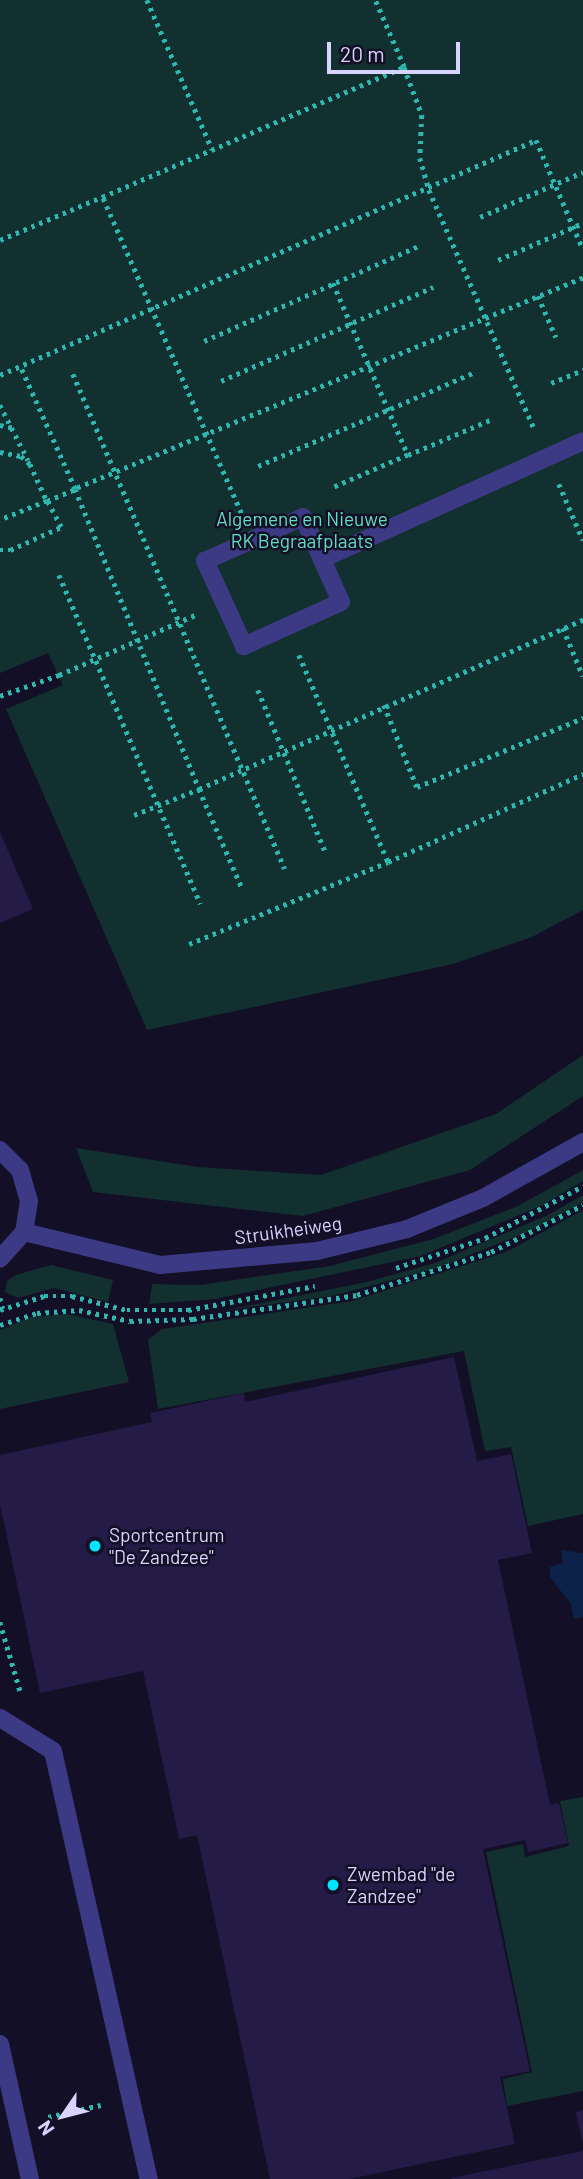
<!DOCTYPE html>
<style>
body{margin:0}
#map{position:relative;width:583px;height:2179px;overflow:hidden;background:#130f26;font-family:Barlow,sans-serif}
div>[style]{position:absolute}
.green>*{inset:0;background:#12302f}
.water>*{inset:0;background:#0c2248}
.building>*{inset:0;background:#241b47}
.path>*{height:4.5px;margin-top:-2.25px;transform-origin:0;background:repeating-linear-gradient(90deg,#2fb8b0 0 3.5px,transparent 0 8.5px)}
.minor>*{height:18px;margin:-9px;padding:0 9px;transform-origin:9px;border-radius:9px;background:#3d3a85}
.dots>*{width:19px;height:19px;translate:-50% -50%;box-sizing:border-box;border:4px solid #130f26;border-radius:50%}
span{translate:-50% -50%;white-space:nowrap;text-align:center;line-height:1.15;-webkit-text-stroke:5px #130f26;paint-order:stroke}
.park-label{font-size:19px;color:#5fe0c0}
.street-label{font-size:19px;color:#d9d4ff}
.poi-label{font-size:19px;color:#d9d4ff}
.left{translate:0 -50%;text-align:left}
.north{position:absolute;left:28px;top:2081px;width:70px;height:70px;-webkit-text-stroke:5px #130f26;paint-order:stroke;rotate:235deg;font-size:19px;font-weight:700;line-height:28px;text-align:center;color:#d9d4ff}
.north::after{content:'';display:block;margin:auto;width:24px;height:32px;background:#d9d4ff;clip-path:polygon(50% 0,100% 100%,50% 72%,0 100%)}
.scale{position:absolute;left:327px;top:42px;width:133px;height:32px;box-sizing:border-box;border:4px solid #d9d4ff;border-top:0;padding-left:9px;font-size:21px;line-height:24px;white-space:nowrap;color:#d9d4ff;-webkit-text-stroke:5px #130f26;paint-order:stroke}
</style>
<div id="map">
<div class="green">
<i style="clip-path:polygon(0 0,583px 0,583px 910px,532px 937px,453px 964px,147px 1030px,6px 709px,63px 685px,48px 653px,0 673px)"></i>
<i style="clip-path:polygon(583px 1055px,583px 1096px,470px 1170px,303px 1216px,93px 1192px,76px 1148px,198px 1167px,321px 1175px,496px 1114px)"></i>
<i style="clip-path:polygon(583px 1170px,583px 1181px,543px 1205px,421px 1256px,215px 1299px,149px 1304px,152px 1284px,200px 1285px,330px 1266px,433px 1239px,516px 1207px)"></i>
<i style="clip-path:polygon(583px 1195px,583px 1202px,535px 1229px,437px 1268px,332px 1296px,221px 1311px,367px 1282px,435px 1263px,548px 1215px)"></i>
<i style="clip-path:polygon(583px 1210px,583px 1514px,528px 1526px,511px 1447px,485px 1451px,464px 1351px,158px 1409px,148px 1340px,162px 1329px,352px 1301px,506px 1252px)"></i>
<i style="clip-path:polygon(51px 1265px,113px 1280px,108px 1302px,54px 1288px,18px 1298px,5px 1292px,7px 1281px,16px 1275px)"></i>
<i style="clip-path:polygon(67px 1314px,113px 1324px,129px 1382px,0 1409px,0 1330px,31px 1317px)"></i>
<i style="clip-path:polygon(583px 1797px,583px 2091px,507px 2106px,503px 2079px,532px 2072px,486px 1852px,523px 1844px,525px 1857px,569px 1846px,560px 1801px)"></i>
</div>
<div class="water">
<i style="clip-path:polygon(561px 1550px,583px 1553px,583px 1617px,574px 1619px,571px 1604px,550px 1577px,550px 1567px,563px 1563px)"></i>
</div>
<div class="building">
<i style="clip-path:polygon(0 832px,33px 909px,0 923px)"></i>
<i style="clip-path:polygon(454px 1357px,477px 1461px,511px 1454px,532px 1553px,498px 1560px,550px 1805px,559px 1803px,568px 1843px,528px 1852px,525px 1840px,483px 1849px,530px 2071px,500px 2077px,515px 2144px,350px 2179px,270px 2179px,197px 1835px,179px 1839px,143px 1671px,40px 1693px,0 1504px,0 1455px,152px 1422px,150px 1413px,244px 1393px,245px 1402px)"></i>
<i style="clip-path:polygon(583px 2110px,583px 2141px,582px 2141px,576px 2112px)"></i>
<i style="clip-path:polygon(583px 2151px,583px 2179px,452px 2179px,451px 2178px)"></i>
</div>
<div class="path">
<i style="left:147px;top:0;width:163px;rotate:66.4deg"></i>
<i style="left:404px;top:67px;width:51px;rotate:69.4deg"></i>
<i style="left:422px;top:115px;width:43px;rotate:92.7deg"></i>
<i style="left:420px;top:158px;width:33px;rotate:74deg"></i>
<i style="left:429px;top:190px;width:260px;rotate:66.2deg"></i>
<i style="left:480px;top:217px;width:112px;rotate:-23.6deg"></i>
<i style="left:0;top:240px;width:111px;rotate:-22.9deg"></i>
<i style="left:498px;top:260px;width:93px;rotate:-23.5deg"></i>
<i style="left:583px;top:278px;width:550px;rotate:157.44deg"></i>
<i style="left:75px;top:489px;width:325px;rotate:67.5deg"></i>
<i style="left:199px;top:789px;width:420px;rotate:-23.8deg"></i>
<i style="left:333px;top:283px;width:188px;rotate:66.4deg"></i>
<i style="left:408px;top:455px;width:81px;rotate:156.6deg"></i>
<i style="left:538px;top:296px;width:45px;rotate:66.3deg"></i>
<i style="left:204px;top:341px;width:234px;rotate:-23.9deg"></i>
<i style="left:73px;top:374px;width:538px;rotate:66.82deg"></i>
<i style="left:0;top:375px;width:585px;rotate:-23.67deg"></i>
<i style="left:536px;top:140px;width:119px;rotate:66.7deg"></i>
<i style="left:221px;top:381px;width:232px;rotate:-23.9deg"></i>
<i style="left:551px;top:383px;width:35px;rotate:-22deg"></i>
<i style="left:0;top:405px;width:62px;rotate:63deg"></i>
<i style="left:0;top:425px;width:14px;rotate:12deg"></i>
<i style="left:0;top:452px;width:21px;rotate:11deg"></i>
<i style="left:21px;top:456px;width:12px;rotate:42deg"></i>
<i style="left:30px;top:464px;width:41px;rotate:65.3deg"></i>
<i style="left:47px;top:501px;width:51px;rotate:158deg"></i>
<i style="left:408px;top:455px;width:89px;rotate:-23.1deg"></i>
<i style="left:258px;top:466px;width:234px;rotate:-23.4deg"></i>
<i style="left:559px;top:484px;width:61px;rotate:66.8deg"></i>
<i style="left:241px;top:513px;width:345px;rotate:-113.7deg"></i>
<i style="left:102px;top:197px;width:329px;rotate:-23.3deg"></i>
<i style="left:404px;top:67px;width:73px;rotate:-113.4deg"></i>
<i style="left:0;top:550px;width:10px"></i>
<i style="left:10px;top:550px;width:56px;rotate:-24.3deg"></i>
<i style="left:61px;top:527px;width:30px;rotate:-118deg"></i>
<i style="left:47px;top:501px;width:30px;rotate:-23deg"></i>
<i style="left:75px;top:489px;width:135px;rotate:-114.1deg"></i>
<i style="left:59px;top:575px;width:358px;rotate:66.7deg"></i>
<i style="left:563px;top:628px;width:52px;rotate:67.4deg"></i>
<i style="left:299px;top:655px;width:225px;rotate:66.7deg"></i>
<i style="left:388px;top:862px;width:214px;rotate:-24.3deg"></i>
<i style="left:258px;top:690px;width:174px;rotate:67.4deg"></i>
<i style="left:0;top:696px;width:63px;rotate:-19.6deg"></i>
<i style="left:59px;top:675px;width:149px;rotate:-23.8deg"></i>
<i style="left:384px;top:705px;width:88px;rotate:68.1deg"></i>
<i style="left:417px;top:787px;width:180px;rotate:-22.6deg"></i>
<i style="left:134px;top:815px;width:70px;rotate:-21.8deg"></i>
<i style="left:199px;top:789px;width:108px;rotate:66.5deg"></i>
<i style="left:189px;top:944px;width:215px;rotate:-22.4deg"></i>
<i style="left:396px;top:1268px;width:94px;rotate:-18.6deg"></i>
<i style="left:485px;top:1238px;width:111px;rotate:-28deg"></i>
<i style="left:0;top:1298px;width:11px;rotate:75deg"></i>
<i style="left:0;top:1310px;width:46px;rotate:-17.7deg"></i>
<i style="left:44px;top:1296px;width:28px"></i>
<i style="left:72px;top:1296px;width:57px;rotate:14.3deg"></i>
<i style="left:127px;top:1310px;width:61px"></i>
<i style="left:188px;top:1310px;width:129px;rotate:-10.7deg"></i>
<i style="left:0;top:1325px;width:39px;rotate:-18deg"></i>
<i style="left:37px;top:1313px;width:42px;rotate:-4.1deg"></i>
<i style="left:79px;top:1310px;width:52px;rotate:12.2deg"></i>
<i style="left:130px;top:1321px;width:63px;rotate:-1.8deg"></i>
<i style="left:193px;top:1319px;width:166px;rotate:-8.3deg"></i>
<i style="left:357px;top:1295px;width:141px;rotate:-17.8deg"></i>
<i style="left:491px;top:1252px;width:103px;rotate:-27.1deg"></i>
<i style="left:0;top:1622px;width:75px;rotate:73.7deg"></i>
<i style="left:48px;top:2117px;width:54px;rotate:-12.8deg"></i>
</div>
<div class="minor">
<i style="left:303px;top:517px;width:93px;rotate:65.9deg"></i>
<i style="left:341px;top:602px;width:107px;rotate:155.6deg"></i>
<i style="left:244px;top:646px;width:94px;rotate:-114.6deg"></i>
<i style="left:205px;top:561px;width:107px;rotate:-24.2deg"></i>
<i style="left:322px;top:559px;width:286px;rotate:-24.3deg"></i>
<i style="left:0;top:1150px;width:28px;rotate:45deg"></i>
<i style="left:20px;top:1170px;width:32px;rotate:74deg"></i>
<i style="left:29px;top:1201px;width:31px;rotate:99deg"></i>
<i style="left:24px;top:1232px;width:36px;rotate:132deg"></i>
<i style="left:24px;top:1232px;width:140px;rotate:13.6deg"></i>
<i style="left:160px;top:1265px;width:158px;rotate:-5.1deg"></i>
<i style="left:317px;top:1251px;width:93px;rotate:-13.7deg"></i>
<i style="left:407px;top:1229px;width:82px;rotate:-22.2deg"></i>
<i style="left:483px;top:1198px;width:115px;rotate:-29.2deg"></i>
<i style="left:0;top:1718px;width:62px;rotate:31.9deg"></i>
<i style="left:53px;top:1751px;width:439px;rotate:77.4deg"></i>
<i style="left:0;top:2044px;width:138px;rotate:77.5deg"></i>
</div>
<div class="dots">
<i style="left:95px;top:1546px;background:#00e5ff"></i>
<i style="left:333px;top:1885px;background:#00e5ff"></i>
</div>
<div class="park-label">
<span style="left:302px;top:530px">Algemene en Nieuwe<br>RK Begraafplaats</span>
</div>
<div class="street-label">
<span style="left:288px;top:1230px;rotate:-8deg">Struikheiweg</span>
</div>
<div class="poi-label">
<span class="left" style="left:109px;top:1546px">Sportcentrum<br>"De Zandzee"</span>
<span class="left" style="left:347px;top:1885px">Zwembad "de<br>Zandzee"</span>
</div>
<div class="north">N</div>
<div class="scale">20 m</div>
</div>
